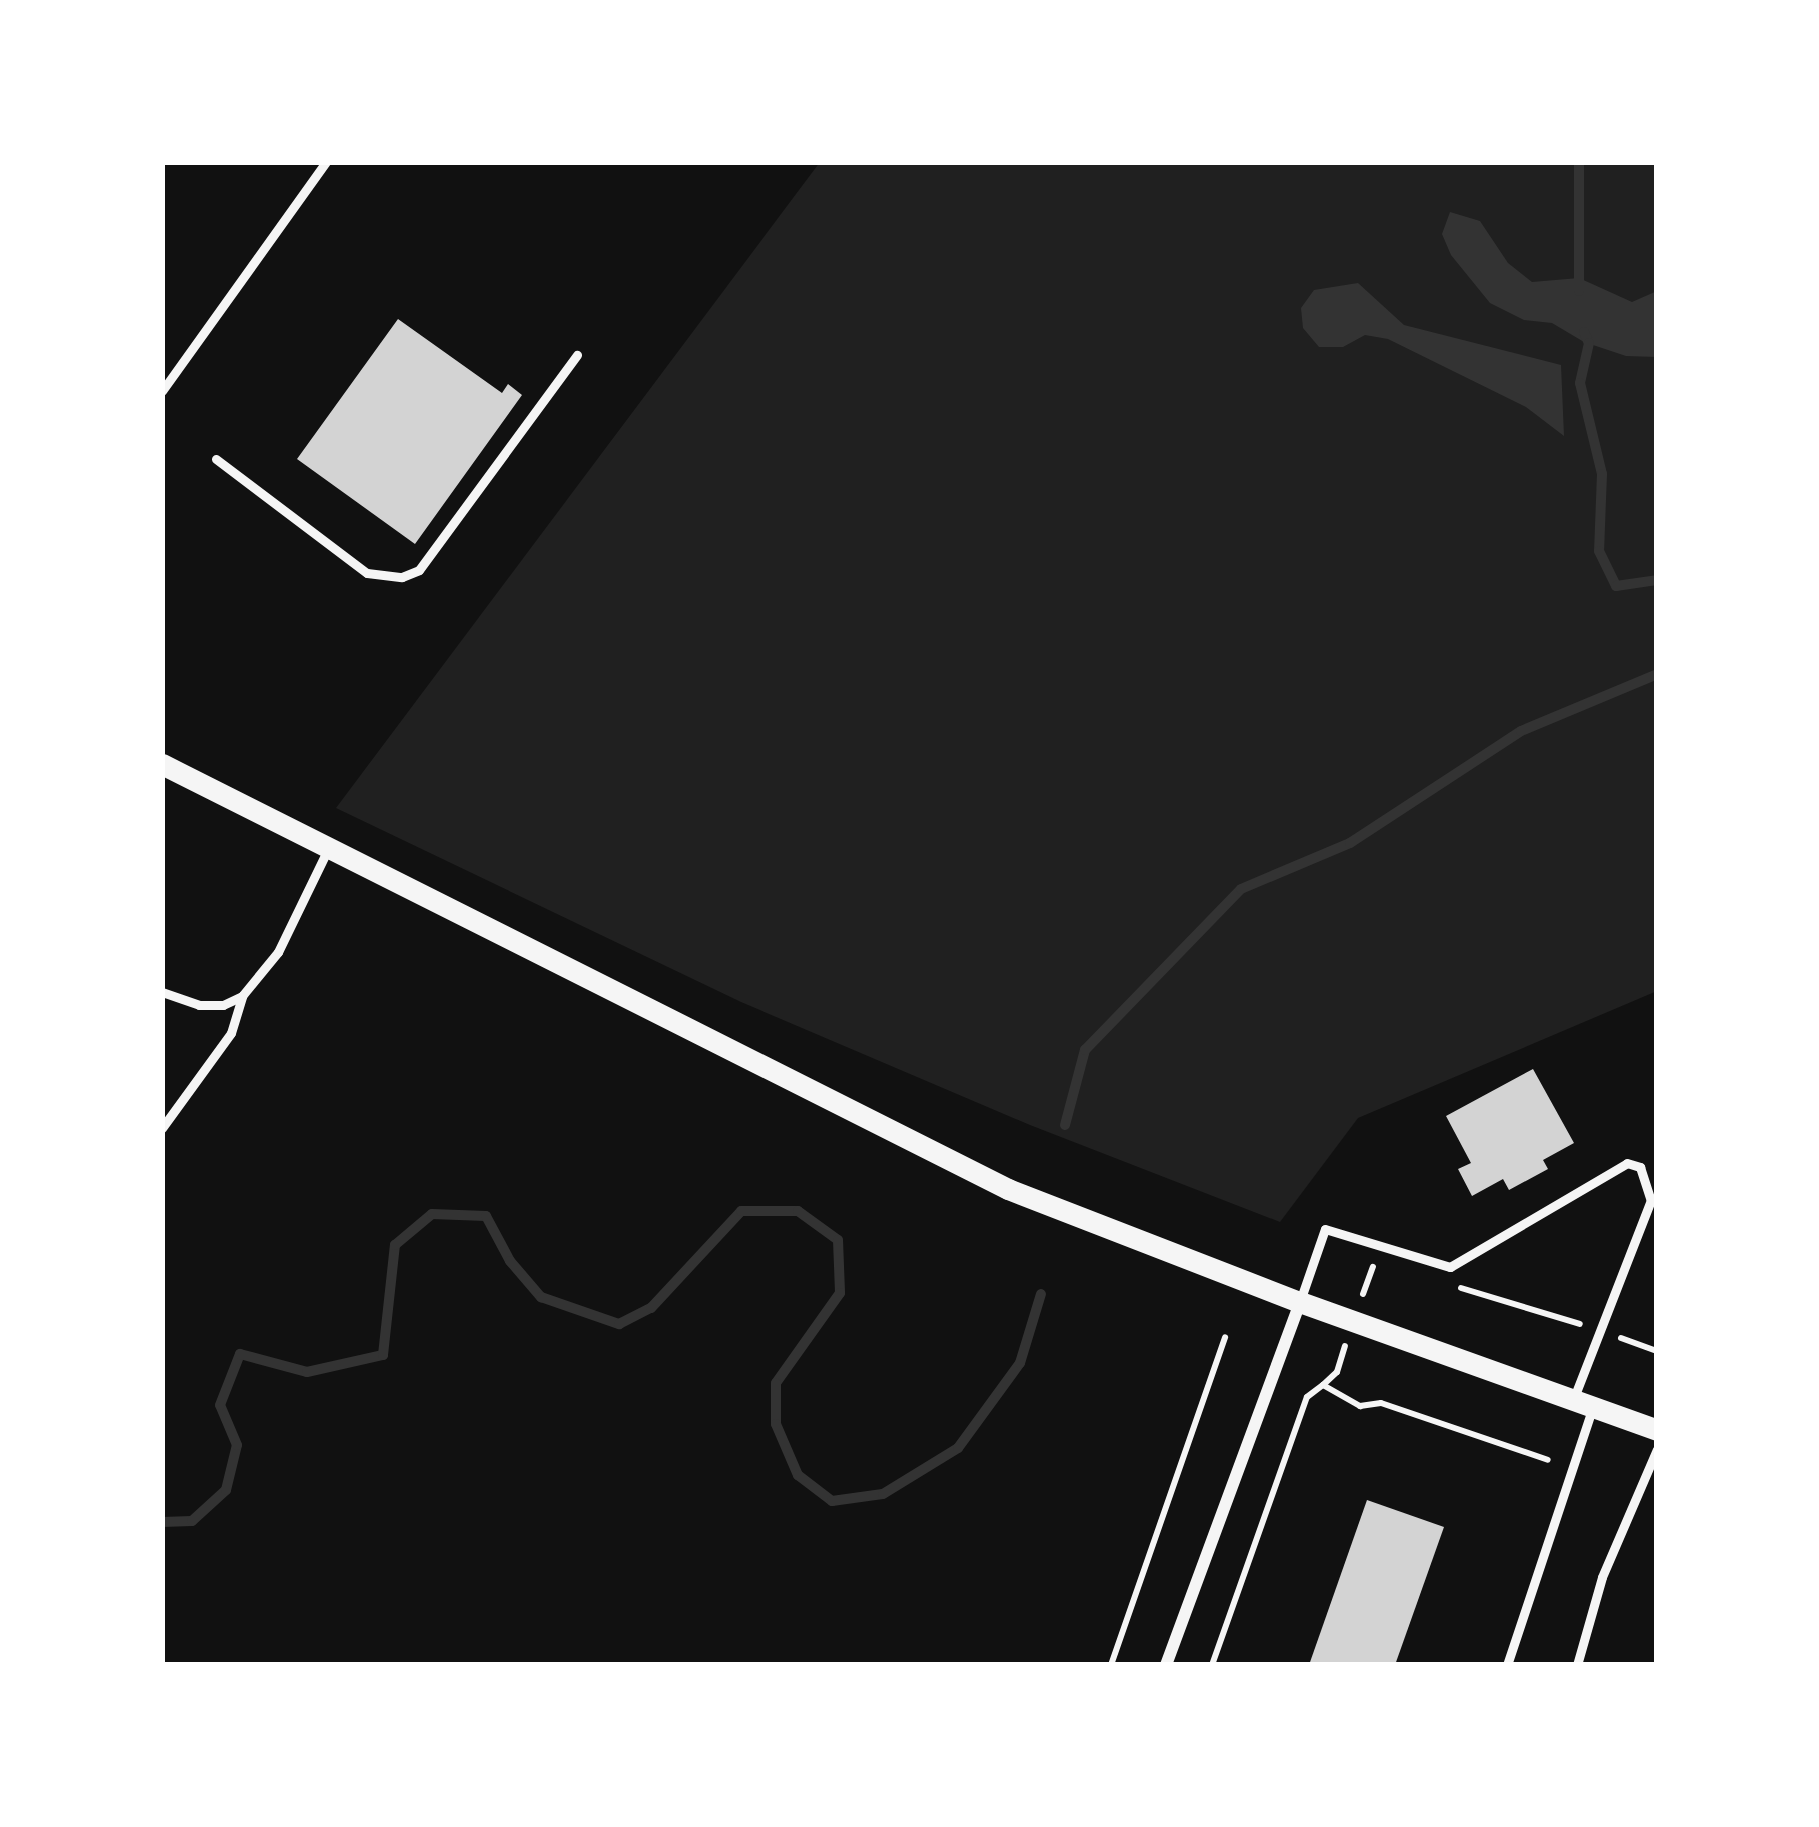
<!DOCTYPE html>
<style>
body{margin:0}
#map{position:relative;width:1819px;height:1827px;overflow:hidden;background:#111;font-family:"Playfair Display",serif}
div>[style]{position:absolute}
.green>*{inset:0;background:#202020}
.water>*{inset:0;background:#333}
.stream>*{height:10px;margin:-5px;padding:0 5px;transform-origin:5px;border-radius:5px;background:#333}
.building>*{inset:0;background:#d3d3d3}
.path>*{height:6px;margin:-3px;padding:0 3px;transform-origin:3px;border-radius:3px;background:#f5f5f5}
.service>*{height:9px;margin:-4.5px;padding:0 4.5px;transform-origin:4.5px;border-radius:4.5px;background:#f5f5f5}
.minor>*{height:12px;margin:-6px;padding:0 6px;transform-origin:6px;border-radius:6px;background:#f5f5f5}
.tertiary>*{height:21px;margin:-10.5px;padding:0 10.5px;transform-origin:10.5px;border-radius:10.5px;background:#f5f5f5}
span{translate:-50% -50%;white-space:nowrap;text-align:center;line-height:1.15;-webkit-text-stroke:9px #fff;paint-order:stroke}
.frame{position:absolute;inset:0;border:165px solid #fff;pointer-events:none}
</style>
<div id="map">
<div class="green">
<i style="clip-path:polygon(820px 162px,1657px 162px,1657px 991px,1358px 1118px,1280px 1222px,1030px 1125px,741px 1002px,336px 808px)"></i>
</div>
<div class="water">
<i style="clip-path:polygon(1450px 212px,1480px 221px,1508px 263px,1532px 282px,1579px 278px,1632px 302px,1657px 291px,1657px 357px,1626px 356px,1584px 342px,1552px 323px,1524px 320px,1490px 303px,1451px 255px,1442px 234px)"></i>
<i style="clip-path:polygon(1358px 283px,1404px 325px,1561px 365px,1564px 436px,1526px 407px,1388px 339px,1365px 335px,1343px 347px,1319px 347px,1303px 328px,1301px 308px,1314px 290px)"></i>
</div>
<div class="stream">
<i style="left:1579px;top:162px;width:129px;rotate:90deg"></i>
<i style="left:1584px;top:332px;width:12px;rotate:66deg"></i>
<i style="left:1589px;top:343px;width:41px;rotate:102.7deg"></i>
<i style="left:1580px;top:383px;width:94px;rotate:76.4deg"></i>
<i style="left:1602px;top:474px;width:77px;rotate:92.2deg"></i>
<i style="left:1599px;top:551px;width:39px;rotate:64deg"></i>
<i style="left:1616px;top:586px;width:41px;rotate:-8.3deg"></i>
<i style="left:1065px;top:1125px;width:78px;rotate:-75.1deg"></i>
<i style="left:1085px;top:1050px;width:224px;rotate:-45.9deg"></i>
<i style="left:1241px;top:889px;width:118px;rotate:-22.9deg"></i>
<i style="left:1350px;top:843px;width:204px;rotate:-33.2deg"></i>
<i style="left:1521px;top:731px;width:147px;rotate:-22.7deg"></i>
<i style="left:162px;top:1522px;width:30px;rotate:-2deg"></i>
<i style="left:192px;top:1521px;width:46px;rotate:-42.4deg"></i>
<i style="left:226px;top:1490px;width:46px;rotate:-76.3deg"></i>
<i style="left:237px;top:1445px;width:43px;rotate:-113deg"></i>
<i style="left:220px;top:1405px;width:55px;rotate:-68.6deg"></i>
<i style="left:240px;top:1354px;width:69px;rotate:15deg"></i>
<i style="left:307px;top:1372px;width:78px;rotate:-12.6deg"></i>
<i style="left:383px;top:1355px;width:111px;rotate:-83.8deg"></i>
<i style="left:395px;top:1245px;width:48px;rotate:-40deg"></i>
<i style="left:432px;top:1214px;width:54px;rotate:2.1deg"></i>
<i style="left:486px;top:1216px;width:51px;rotate:61.9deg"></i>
<i style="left:510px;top:1261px;width:48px;rotate:49.3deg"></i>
<i style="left:541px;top:1297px;width:83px;rotate:19.1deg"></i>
<i style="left:619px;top:1324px;width:36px;rotate:-27deg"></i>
<i style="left:651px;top:1308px;width:132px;rotate:-47.1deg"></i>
<i style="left:741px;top:1211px;width:57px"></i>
<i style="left:798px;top:1211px;width:49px;rotate:35.9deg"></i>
<i style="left:838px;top:1240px;width:53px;rotate:87.8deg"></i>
<i style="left:840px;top:1293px;width:110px;rotate:125.4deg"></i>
<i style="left:776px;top:1383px;width:41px;rotate:90deg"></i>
<i style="left:776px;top:1424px;width:56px;rotate:66.7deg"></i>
<i style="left:798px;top:1475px;width:43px;rotate:37.4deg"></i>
<i style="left:832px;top:1501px;width:51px;rotate:-7.8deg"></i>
<i style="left:883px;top:1494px;width:88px;rotate:-31.5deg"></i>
<i style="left:958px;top:1448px;width:105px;rotate:-53.9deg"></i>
<i style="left:1020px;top:1363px;width:72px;rotate:-73.1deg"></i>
</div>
<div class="building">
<i style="clip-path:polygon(398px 319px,502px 393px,508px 384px,522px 395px,415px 544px,297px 459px)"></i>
<i style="clip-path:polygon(1533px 1069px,1574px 1143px,1543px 1160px,1548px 1169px,1509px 1190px,1503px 1179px,1472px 1196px,1458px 1169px,1471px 1163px,1446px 1116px)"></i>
<i style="clip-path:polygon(1367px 1500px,1444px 1527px,1395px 1665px,1309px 1665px)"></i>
</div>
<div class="path">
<i style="left:1461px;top:1288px;width:124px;rotate:16.8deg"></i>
<i style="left:1363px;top:1294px;width:29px;rotate:-70deg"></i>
<i style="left:1621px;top:1338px;width:38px;rotate:20deg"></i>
<i style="left:1323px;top:1385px;width:19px;rotate:-43deg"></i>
<i style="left:1337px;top:1372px;width:27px;rotate:-73deg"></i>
<i style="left:1111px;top:1665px;width:347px;rotate:-70.8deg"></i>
<i style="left:1212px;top:1665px;width:284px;rotate:-70.5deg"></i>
<i style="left:1307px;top:1397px;width:20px;rotate:-37deg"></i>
<i style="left:1323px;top:1385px;width:43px;rotate:29.6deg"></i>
<i style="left:1360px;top:1406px;width:21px;rotate:-8deg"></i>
<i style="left:1381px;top:1403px;width:176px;rotate:18.8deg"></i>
</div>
<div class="service">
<i style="left:162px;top:391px;width:282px;rotate:-54.4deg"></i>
<i style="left:216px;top:459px;width:189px;rotate:37.1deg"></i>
<i style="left:367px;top:573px;width:35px;rotate:7deg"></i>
<i style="left:402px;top:577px;width:18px;rotate:-22deg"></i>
<i style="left:419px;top:570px;width:267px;rotate:-53.7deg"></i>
<i style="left:162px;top:992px;width:39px;rotate:19deg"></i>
<i style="left:199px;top:1005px;width:24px"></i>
<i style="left:223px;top:1005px;width:21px;rotate:-25deg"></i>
<i style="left:242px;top:996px;width:57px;rotate:-50.7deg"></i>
<i style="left:278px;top:952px;width:117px;rotate:-64.1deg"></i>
<i style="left:162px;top:1128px;width:117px;rotate:-54deg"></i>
<i style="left:231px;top:1033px;width:39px;rotate:-73deg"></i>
<i style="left:1300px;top:1301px;width:76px;rotate:-70.9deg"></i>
<i style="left:1325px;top:1229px;width:131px;rotate:16.9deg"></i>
<i style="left:1450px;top:1267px;width:205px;rotate:-30.4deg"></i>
<i style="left:1627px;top:1163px;width:14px;rotate:17deg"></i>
<i style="left:1640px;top:1167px;width:35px;rotate:72deg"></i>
<i style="left:1651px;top:1200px;width:215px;rotate:111.3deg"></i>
<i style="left:1507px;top:1665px;width:272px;rotate:-71.6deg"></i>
<i style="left:1577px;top:1665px;width:91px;rotate:-74.1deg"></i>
<i style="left:1602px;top:1577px;width:139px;rotate:-66.7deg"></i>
</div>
<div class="minor">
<i style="left:1166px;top:1665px;width:387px;rotate:-69.7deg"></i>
</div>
<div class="tertiary">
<i style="left:162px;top:764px;width:947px;rotate:26.67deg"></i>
<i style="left:1008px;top:1189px;width:313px;rotate:21.2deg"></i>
<i style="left:1300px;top:1302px;width:379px;rotate:19.7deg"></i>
</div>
<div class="frame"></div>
</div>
